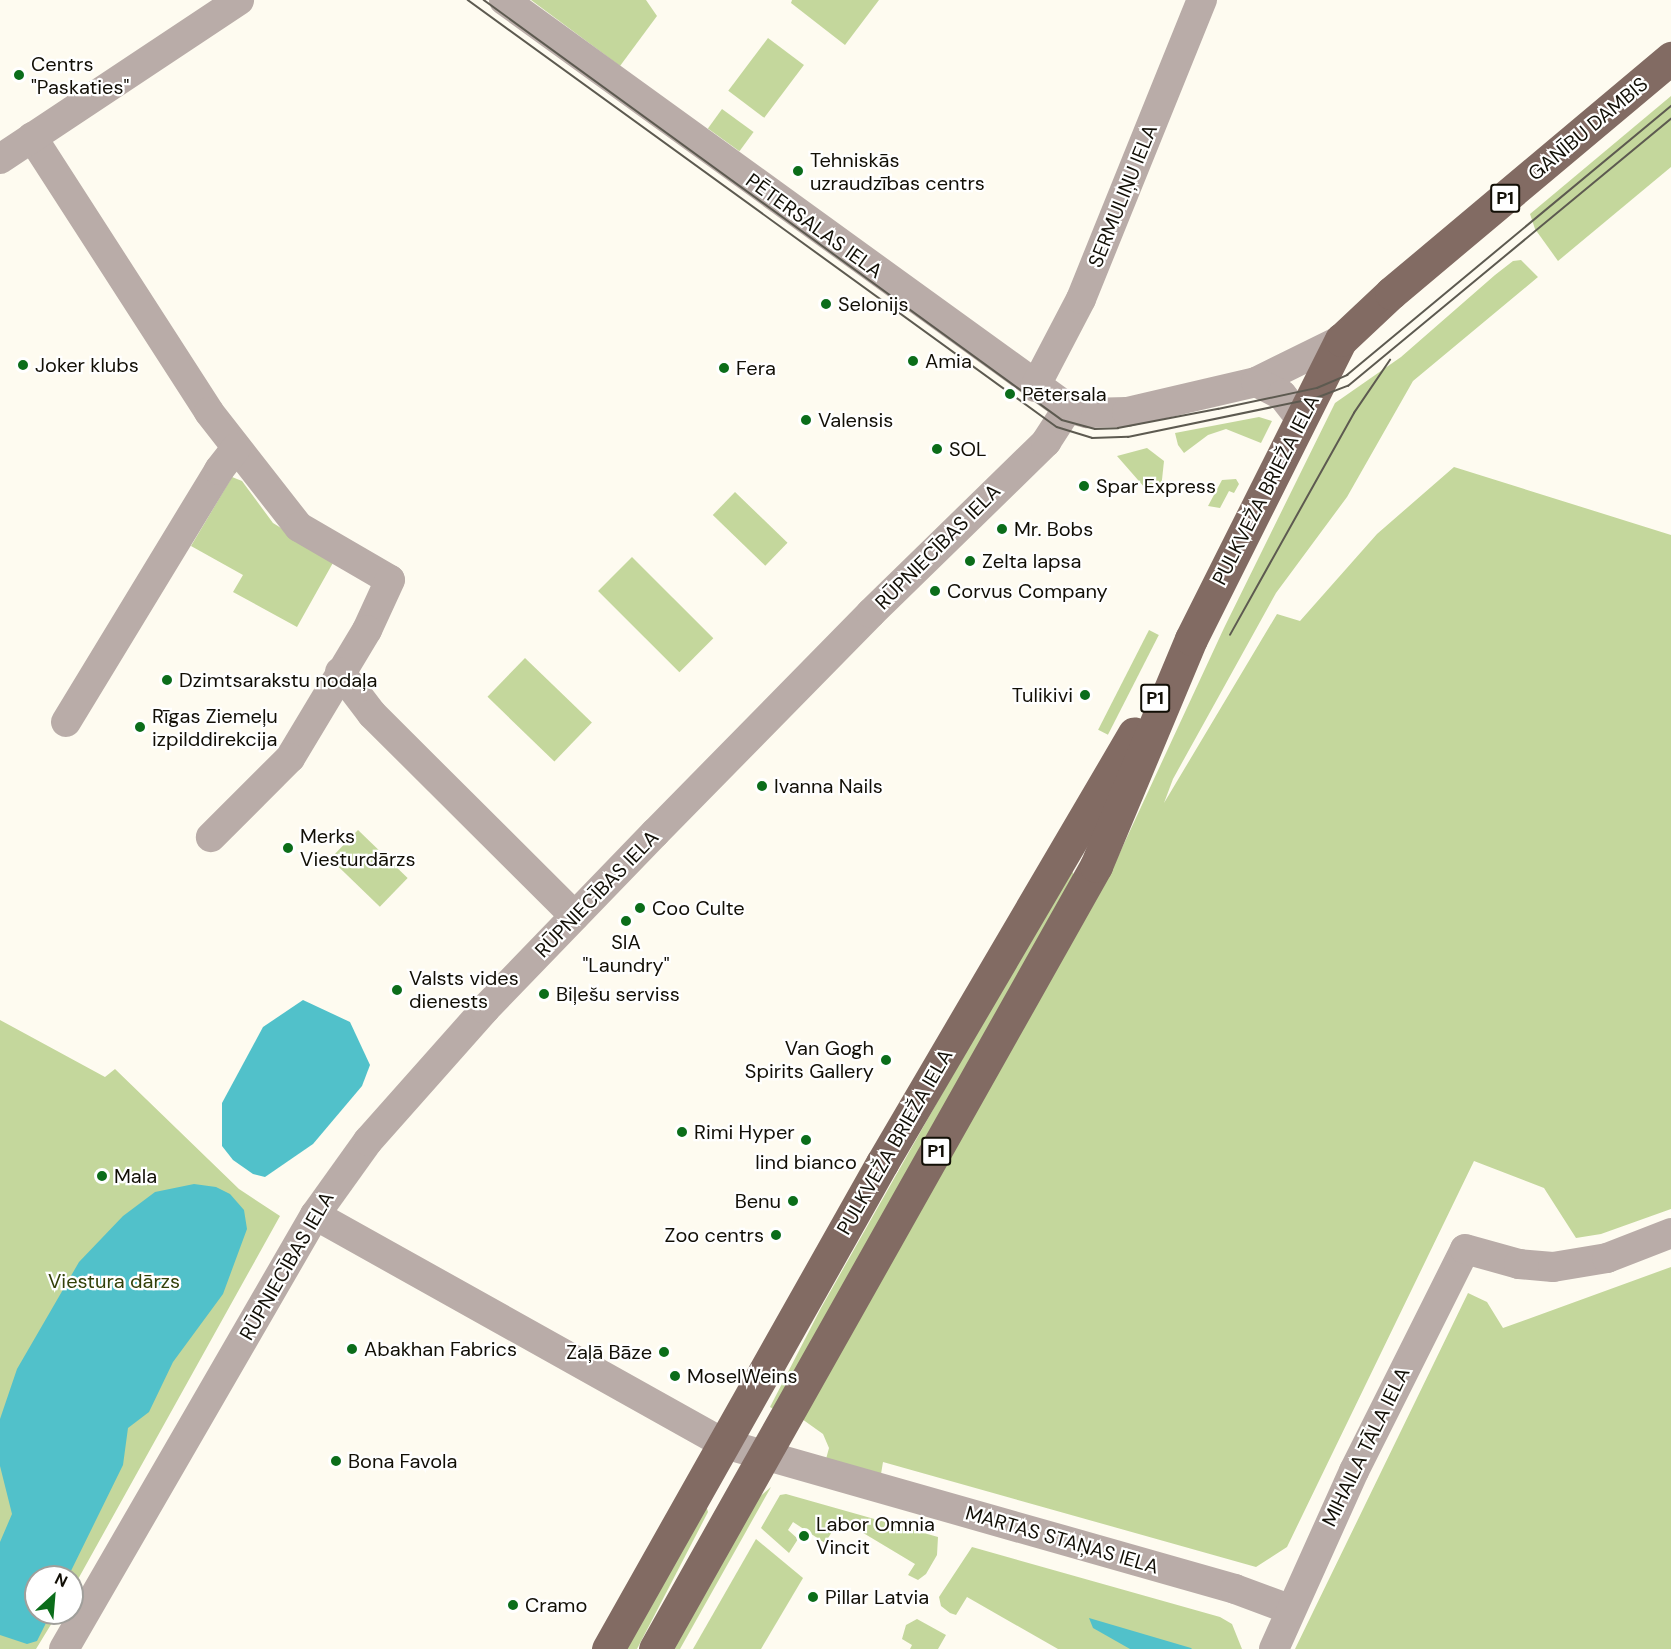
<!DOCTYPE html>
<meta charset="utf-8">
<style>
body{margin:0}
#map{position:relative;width:1671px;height:1649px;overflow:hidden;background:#fefbf0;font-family:"DM Sans",sans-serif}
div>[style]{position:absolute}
.green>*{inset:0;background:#c4d79c;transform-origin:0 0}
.water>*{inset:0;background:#51c1ca}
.minor>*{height:30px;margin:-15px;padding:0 15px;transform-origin:15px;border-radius:15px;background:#b9aca8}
.major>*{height:33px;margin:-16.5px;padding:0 16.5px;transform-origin:16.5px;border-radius:16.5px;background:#826b63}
.tram>*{height:1.5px;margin:-0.75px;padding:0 0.75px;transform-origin:0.75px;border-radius:0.75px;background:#5d5a50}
.dots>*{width:16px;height:16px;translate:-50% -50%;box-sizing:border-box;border:3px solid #fff;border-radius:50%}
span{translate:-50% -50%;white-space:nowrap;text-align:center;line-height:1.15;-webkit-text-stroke:4.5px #fff;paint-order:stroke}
.shield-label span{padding:2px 4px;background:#fff;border:2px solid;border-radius:4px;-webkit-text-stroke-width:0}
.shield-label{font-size:18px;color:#120f06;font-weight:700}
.poi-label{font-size:20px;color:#120f06}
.left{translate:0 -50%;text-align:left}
.right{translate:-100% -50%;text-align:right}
.street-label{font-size:20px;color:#120f06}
.park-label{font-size:20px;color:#334109}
.north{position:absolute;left:24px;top:1565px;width:60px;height:60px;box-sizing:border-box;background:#fff;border:2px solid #a09f9b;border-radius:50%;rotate:26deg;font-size:16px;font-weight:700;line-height:24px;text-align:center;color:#120f06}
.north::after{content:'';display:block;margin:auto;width:21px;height:27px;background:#0b6d1a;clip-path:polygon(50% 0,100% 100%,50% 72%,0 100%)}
</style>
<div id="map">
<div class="green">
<i style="clip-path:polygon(531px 0,646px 0,657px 16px,620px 66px)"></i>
<i style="clip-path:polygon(792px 0,879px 0,845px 45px,791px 3px)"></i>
<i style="left:768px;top:38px;width:45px;height:66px;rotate:37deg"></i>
<i style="clip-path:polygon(1671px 96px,1671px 167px,1558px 261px,1535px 229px,1530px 214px)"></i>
<i style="left:722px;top:109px;width:39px;height:24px;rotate:36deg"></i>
<i style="clip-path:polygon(1521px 260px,1538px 277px,1413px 381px,1347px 497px,1276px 593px,1173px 779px,1164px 803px,1277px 614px,1300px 621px,1377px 534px,1454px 467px,1671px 535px,1671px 1209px,1601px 1234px,1576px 1238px,1544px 1188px,1474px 1161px,1287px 1547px,1256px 1567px,883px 1462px,881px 1474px,826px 1459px,829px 1448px,823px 1434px,802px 1419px,992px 1076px,1109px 876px,1224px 628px,1335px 403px,1401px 357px,1495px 275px,1513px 261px)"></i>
<i style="clip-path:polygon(1259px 417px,1272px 421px,1261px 443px,1226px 429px,1208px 435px,1184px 453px,1178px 445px,1175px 433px)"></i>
<i style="clip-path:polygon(1147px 448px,1164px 461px,1161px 489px,1145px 488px,1117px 456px)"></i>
<i style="clip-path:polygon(232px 477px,242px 481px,273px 523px,334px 561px,297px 627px,233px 592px,243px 575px,191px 546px)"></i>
<i style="clip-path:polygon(1236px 479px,1239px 484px,1234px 493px,1229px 491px,1220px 508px,1208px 506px,1222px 480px)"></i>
<i style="left:735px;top:492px;width:73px;height:32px;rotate:44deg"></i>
<i style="left:632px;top:557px;width:115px;height:48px;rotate:45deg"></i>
<i style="left:1149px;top:630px;width:11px;height:112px;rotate:27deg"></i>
<i style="left:525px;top:658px;width:93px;height:54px;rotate:44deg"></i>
<i style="left:358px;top:830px;width:69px;height:40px;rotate:44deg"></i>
<i style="clip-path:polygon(1070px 867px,1074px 875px,775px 1410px,770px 1407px,821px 1308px)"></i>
<i style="clip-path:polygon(0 1020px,105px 1077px,115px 1069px,239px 1189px,280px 1216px,72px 1590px,72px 1577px,36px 1577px,36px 1613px,58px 1613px,36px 1649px,0 1649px)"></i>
<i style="clip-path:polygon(1671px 1267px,1671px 1649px,1295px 1649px,1468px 1293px,1487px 1302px,1503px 1328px)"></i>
<i style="clip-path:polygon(771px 1487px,680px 1649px,671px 1649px,756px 1500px)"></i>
<i style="clip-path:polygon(786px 1494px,938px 1537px,937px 1555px,926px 1574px,918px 1580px,908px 1575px,915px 1564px,840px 1519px,825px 1543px,793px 1522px,788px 1530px,798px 1539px,789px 1553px,761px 1528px,780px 1495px)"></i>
<i style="clip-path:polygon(706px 1505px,708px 1512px,637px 1649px,624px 1649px)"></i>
<i style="clip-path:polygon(756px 1539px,803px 1578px,761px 1649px,693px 1649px)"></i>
<i style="clip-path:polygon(972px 1547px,1220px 1617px,1232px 1624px,1242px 1649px,1058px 1649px,967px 1597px,956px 1615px,950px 1613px,941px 1606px,939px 1597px)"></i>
<i style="clip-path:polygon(917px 1619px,946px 1635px,938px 1649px,910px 1649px,912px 1645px,902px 1639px,906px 1625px)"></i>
</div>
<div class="water">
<i style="clip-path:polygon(303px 1000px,350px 1022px,370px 1065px,362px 1086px,313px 1144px,265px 1177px,253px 1174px,233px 1160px,222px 1146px,222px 1103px,263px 1027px)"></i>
<i style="clip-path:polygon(194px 1184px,216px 1187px,230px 1194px,244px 1210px,247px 1229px,223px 1294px,173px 1362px,149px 1412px,128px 1428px,123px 1465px,68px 1577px,36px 1577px,36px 1613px,51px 1613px,37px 1641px,27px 1644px,0 1635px,0 1542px,12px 1514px,0 1466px,0 1419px,17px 1369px,79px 1262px,123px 1216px,155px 1192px)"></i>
<i style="clip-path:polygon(1089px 1618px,1191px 1648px,1192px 1649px,1130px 1649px,1093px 1628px)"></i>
</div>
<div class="minor">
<i style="left:504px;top:0;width:696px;rotate:35.88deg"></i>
<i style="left:1068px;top:408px;width:20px;rotate:15deg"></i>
<i style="left:1087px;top:413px;width:40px;rotate:-1.4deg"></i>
<i style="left:1127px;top:412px;width:132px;rotate:-13.1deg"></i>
<i style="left:1256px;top:382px;width:95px;rotate:-26.3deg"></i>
<i style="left:32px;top:137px;width:327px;rotate:57.2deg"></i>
<i style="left:209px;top:412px;width:146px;rotate:52deg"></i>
<i style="left:299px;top:527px;width:105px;rotate:30.2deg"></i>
<i style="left:390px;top:580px;width:55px;rotate:114.7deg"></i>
<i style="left:367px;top:630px;width:149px;rotate:121deg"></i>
<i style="left:290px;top:758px;width:112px;rotate:135deg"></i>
<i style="left:0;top:159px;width:287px;rotate:-33.6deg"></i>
<i style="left:1256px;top:382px;width:29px;rotate:27deg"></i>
<i style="left:1282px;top:395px;width:31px;rotate:52deg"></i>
<i style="left:1035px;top:387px;width:99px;rotate:-62.4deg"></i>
<i style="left:1081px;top:299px;width:323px;rotate:-68deg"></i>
<i style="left:340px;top:672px;width:53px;rotate:52.7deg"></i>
<i style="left:372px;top:714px;width:286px;rotate:44.9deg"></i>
<i style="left:66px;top:722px;width:295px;rotate:-58.7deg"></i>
<i style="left:219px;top:470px;width:28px;rotate:-52deg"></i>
<i style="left:315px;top:1215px;width:470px;rotate:29.2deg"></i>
<i style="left:725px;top:1444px;width:530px;rotate:15.87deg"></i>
<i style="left:1235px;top:1589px;width:58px;rotate:20.3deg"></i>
<i style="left:64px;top:1649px;width:501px;rotate:-59.96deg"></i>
<i style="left:315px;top:1215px;width:91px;rotate:-54.4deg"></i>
<i style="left:368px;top:1141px;width:176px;rotate:-48.4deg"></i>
<i style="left:485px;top:1009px;width:245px;rotate:-46deg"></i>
<i style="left:655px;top:833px;width:308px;rotate:-45.5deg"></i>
<i style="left:871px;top:613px;width:245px;rotate:-44.3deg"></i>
<i style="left:1046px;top:442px;width:40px;rotate:-57.1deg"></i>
<i style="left:1274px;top:1649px;width:195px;rotate:-65.8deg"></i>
<i style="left:1354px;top:1471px;width:248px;rotate:-63.4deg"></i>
<i style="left:1465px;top:1249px;width:56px;rotate:15.5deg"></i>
<i style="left:1519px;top:1264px;width:34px;rotate:5deg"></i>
<i style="left:1553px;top:1267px;width:55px;rotate:-9.5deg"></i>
<i style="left:1607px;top:1258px;width:69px;rotate:-21.3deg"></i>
</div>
<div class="major">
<i style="left:608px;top:1649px;width:558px;rotate:-60.59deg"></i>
<i style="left:882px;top:1163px;width:498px;rotate:-59.6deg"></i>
<i style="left:655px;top:1649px;width:899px;rotate:-60.61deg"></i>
<i style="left:1096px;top:866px;width:246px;rotate:-67.3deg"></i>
<i style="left:1191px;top:639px;width:335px;rotate:-63.4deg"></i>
<i style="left:1341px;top:340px;width:69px;rotate:-43.2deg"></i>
<i style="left:1391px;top:293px;width:366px;rotate:-40deg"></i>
</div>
<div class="tram">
<i style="left:468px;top:0;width:727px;rotate:35.94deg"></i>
<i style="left:1057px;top:427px;width:37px;rotate:17deg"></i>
<i style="left:1092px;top:438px;width:36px;rotate:-2deg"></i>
<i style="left:1128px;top:437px;width:192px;rotate:-11.7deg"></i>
<i style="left:1316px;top:398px;width:34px;rotate:-21deg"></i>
<i style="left:1348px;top:386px;width:419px;rotate:-39.6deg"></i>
<i style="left:484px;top:0;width:714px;rotate:36deg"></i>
<i style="left:1062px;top:420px;width:34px;rotate:15deg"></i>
<i style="left:1095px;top:429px;width:23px;rotate:-2deg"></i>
<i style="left:1118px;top:428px;width:102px;rotate:-10.8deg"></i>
<i style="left:1218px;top:409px;width:101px;rotate:-12deg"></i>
<i style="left:1317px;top:388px;width:33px;rotate:-23deg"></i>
<i style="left:1347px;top:375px;width:421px;rotate:-39.7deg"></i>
<i style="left:1230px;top:635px;width:254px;rotate:-60.8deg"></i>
<i style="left:1354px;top:413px;width:64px;rotate:-55.8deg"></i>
</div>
<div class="dots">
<i style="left:19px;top:75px;background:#0b6d1a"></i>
<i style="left:798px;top:171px;background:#0b6d1a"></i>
<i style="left:826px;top:304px;background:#0b6d1a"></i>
<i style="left:913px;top:361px;background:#0b6d1a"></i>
<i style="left:23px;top:365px;background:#0b6d1a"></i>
<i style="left:724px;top:368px;background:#0b6d1a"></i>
<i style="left:1010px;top:394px;background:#0b6d1a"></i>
<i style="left:806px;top:420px;background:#0b6d1a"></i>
<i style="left:937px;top:449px;background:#0b6d1a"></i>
<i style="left:1084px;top:486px;background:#0b6d1a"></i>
<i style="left:1002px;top:529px;background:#0b6d1a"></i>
<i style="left:970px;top:561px;background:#0b6d1a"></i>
<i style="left:935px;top:591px;background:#0b6d1a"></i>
<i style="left:167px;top:680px;background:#0b6d1a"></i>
<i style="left:1085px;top:695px;background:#0b6d1a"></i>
<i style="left:140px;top:727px;background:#0b6d1a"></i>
<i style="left:762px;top:786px;background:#0b6d1a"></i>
<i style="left:288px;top:848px;background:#0b6d1a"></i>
<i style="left:640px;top:908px;background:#0b6d1a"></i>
<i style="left:626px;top:921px;background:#0b6d1a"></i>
<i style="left:397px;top:990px;background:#0b6d1a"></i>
<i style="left:544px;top:994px;background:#0b6d1a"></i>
<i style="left:886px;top:1060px;background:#0b6d1a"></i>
<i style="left:682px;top:1132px;background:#0b6d1a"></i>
<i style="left:806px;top:1140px;background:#0b6d1a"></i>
<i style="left:102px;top:1176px;background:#0b6d1a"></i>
<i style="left:793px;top:1201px;background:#0b6d1a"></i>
<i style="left:776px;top:1235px;background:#0b6d1a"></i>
<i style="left:352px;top:1349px;background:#0b6d1a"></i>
<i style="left:664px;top:1352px;background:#0b6d1a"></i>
<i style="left:675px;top:1376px;background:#0b6d1a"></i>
<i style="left:336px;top:1461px;background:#0b6d1a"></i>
<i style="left:804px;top:1536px;background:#0b6d1a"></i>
<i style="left:813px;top:1597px;background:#0b6d1a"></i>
<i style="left:513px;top:1605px;background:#0b6d1a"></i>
</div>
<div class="shield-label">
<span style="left:1505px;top:198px">P1</span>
<span style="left:1155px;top:698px">P1</span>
<span style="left:936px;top:1151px">P1</span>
</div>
<div class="poi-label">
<span class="left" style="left:31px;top:76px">Centrs<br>"Paskaties"</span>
<span class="left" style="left:810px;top:172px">Tehniskās<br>uzraudzības centrs</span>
<span class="left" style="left:838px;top:304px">Selonijs</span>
<span class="left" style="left:925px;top:361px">Amia</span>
<span class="left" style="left:35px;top:365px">Joker klubs</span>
<span class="left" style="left:736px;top:368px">Fera</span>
<span class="left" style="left:1022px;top:394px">Pētersala</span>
<span class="left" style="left:818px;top:420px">Valensis</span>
<span class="left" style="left:949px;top:449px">SOL</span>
<span class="left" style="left:1096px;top:486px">Spar Express</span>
<span class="left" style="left:1014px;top:529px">Mr. Bobs</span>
<span class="left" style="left:982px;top:561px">Zelta lapsa</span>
<span class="left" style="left:947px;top:591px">Corvus Company</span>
<span class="left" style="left:179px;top:680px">Dzimtsarakstu nodaļa</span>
<span class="right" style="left:1073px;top:695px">Tulikivi</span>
<span class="left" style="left:152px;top:728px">Rīgas Ziemeļu<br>izpilddirekcija</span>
<span class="left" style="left:774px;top:786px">Ivanna Nails</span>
<span class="left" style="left:300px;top:848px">Merks<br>Viesturdārzs</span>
<span class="left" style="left:652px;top:908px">Coo Culte</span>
<span style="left:626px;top:954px">SIA<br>"Laundry"</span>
<span class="left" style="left:409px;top:990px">Valsts vides<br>dienests</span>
<span class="left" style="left:556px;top:994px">Biļešu serviss</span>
<span class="right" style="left:874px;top:1060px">Van Gogh<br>Spirits Gallery</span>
<span class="left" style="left:694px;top:1132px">Rimi Hyper</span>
<span style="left:806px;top:1162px">lind bianco</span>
<span class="left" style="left:114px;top:1176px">Mala</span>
<span class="right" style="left:781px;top:1201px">Benu</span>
<span class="right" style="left:764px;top:1235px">Zoo centrs</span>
<span class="left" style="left:364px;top:1349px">Abakhan Fabrics</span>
<span class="right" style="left:652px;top:1352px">Zaļā Bāze</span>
<span class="left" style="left:687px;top:1376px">MoselWeins</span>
<span class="left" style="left:348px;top:1461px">Bona Favola</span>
<span class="left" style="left:816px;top:1536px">Labor Omnia<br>Vincit</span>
<span class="left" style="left:825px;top:1597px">Pillar Latvia</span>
<span class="left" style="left:525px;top:1605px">Cramo</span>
</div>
<div class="street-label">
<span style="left:1588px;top:129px;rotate:-40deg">GANĪBU DAMBIS</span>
<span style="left:1123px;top:196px;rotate:-68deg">SERMULIŅU IELA</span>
<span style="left:814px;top:226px;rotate:36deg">PĒTERSALAS IELA</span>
<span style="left:1266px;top:490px;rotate:-63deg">PULKVEŽA BRIEŽA IELA</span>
<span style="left:938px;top:547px;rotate:-45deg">RŪPNIECĪBAS IELA</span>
<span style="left:597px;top:894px;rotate:-46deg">RŪPNIECĪBAS IELA</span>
<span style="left:895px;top:1142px;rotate:-60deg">PULKVEŽA BRIEŽA IELA</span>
<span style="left:287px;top:1266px;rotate:-60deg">RŪPNIECĪBAS IELA</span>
<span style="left:1366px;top:1447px;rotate:-64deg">MIHAILA TĀLA IELA</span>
<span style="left:1062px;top:1540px;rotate:16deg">MARTAS STAŅAS IELA</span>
</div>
<div class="park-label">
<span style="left:114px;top:1281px">Viestura dārzs</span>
</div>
<div class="north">N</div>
</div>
